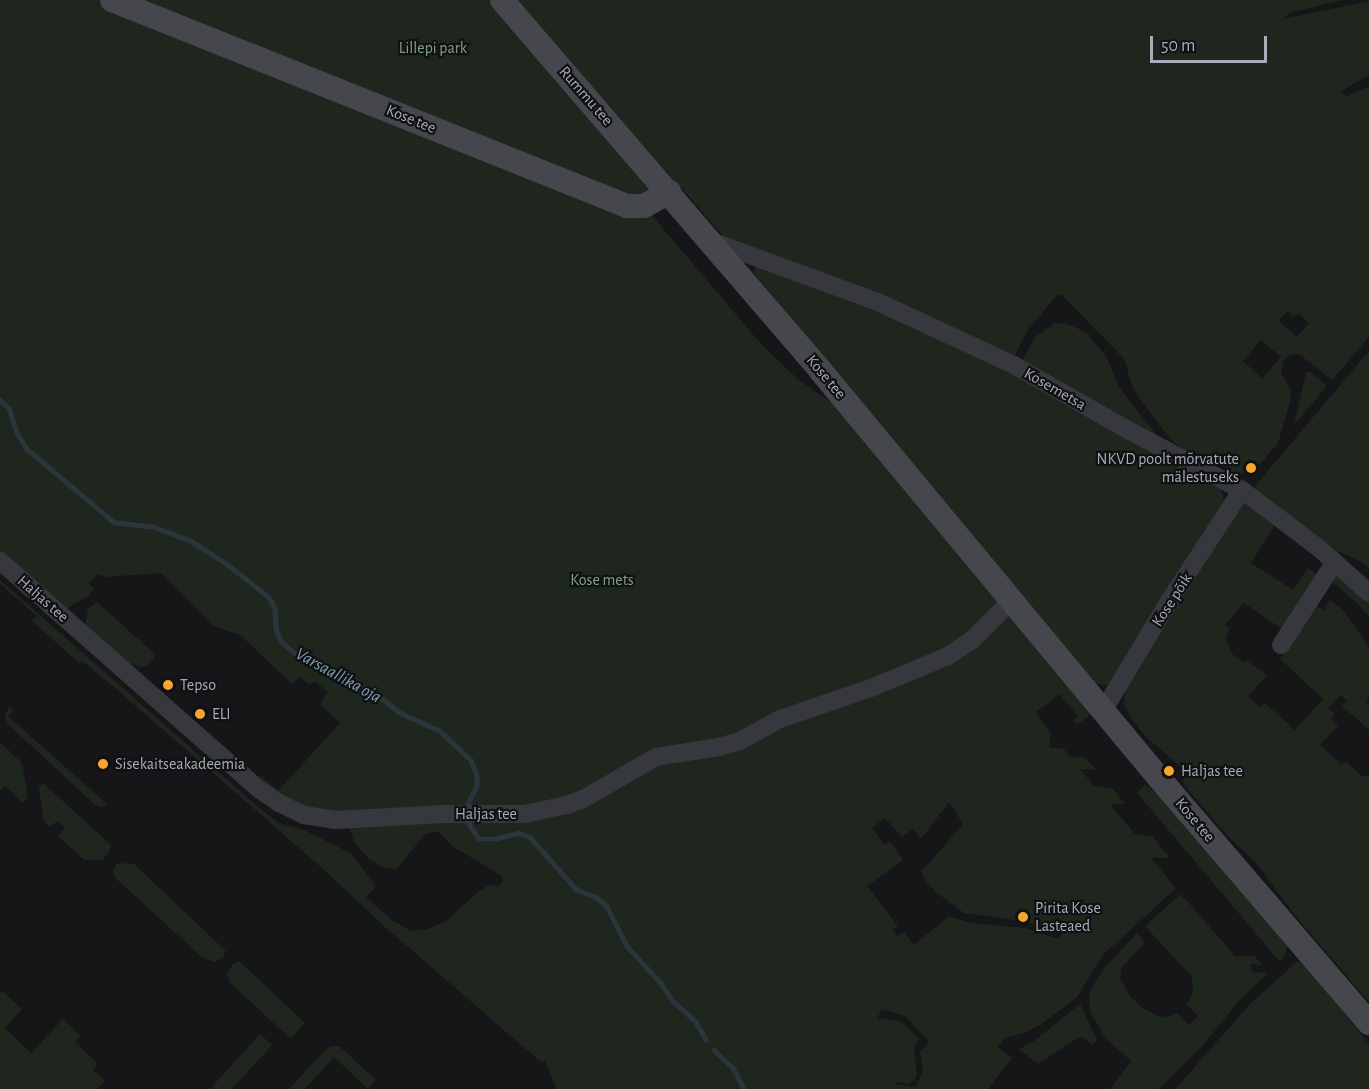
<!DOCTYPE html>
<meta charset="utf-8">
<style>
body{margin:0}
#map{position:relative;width:1369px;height:1089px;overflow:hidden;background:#161618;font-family:"Alegreya Sans",sans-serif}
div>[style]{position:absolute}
.green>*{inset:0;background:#1e261e}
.stream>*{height:4.5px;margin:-2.25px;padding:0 2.25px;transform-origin:2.25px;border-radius:2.25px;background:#2b363c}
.street>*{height:18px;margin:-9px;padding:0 9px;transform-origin:9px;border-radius:9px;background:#37383d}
.secondary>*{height:24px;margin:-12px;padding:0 12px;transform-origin:12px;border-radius:12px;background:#45474d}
.dots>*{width:16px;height:16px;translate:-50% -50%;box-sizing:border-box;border:3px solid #111113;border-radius:50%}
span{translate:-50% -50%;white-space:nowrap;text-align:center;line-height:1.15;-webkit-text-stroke:4.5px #111113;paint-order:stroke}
.park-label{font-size:16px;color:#7ea47e}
.street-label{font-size:16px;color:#a7aeb8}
.poi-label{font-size:16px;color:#a7aeb8}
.right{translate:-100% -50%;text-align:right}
.left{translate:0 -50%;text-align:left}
.water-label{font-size:18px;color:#7d9fb4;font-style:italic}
.scale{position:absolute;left:1150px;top:36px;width:117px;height:27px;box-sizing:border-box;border:3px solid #a7aeb8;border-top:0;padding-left:8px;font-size:18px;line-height:21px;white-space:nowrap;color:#a7aeb8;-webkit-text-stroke:4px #111113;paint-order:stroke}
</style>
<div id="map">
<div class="green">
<i style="clip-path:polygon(evenodd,0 0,1342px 0,1290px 13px,1283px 19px,1369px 1px,1369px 75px,1340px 92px,1347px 96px,1369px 86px,1369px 337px,1332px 380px,1299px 354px,1291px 354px,1284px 360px,1281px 373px,1290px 388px,1291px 398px,1278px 443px,1260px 464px,1250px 472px,1234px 475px,1223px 464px,1207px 465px,1189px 456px,1168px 436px,1140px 399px,1131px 384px,1125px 360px,1062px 295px,1057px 295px,1028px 330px,1009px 367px,1221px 488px,1223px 495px,1224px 502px,1112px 684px,1108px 685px,1095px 684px,757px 277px,754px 272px,757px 265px,725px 238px,678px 184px,644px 206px,761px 344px,799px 380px,838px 407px,1090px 713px,1087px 718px,1077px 724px,1074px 720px,1078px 716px,1059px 694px,1036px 712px,1051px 733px,1049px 747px,1064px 749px,1069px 756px,1086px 758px,1096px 770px,1080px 769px,1094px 786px,1113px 789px,1125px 804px,1110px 804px,1135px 834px,1152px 836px,1170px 858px,1151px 858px,1176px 888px,1103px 955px,1077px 997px,1043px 1023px,1025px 1033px,1006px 1037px,998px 1047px,1012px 1058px,988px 1089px,556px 1089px,545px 1061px,542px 1063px,385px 927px,322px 868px,114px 687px,82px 661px,79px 663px,32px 621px,37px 616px,0 584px,0 580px,258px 807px,279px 823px,304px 830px,350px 853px,375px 884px,374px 889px,366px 896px,368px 899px,393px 921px,412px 931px,427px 929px,445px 922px,479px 891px,491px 884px,499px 886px,503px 881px,502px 876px,452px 846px,438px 831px,425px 834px,397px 869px,382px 867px,369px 859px,354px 842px,346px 815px,303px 807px,285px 798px,260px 778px,260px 775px,278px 791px,340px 723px,320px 704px,328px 692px,314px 681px,310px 685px,300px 677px,292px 684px,240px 635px,214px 626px,161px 573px,104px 577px,98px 574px,89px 583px,94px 589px,87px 597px,62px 611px,0 555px,0 0,1287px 311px,1294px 317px,1298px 313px,1309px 323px,1297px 337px,1279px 321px,1287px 311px,0 0,1261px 340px,1281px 357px,1262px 378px,1243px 361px,1261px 340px,0 0,949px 802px,963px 824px,921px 872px,926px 881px,937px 893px,964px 913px,1026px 922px,1063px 932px,1058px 939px,1025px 928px,971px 923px,949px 916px,914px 945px,904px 932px,897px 936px,893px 930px,898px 926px,867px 886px,903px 860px,890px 841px,884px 845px,872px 828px,885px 818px,902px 837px,913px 829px,921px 839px,949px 802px,0 0,881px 1009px,905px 1016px,929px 1042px,920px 1052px,923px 1070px,916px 1087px,895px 1084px,897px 1082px,908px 1084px,915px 1079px,917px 1073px,914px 1049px,919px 1039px,902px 1022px,878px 1018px,881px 1009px)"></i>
<i style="clip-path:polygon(1055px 323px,1067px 324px,1086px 332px,1106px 356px,1119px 387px,1158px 437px,1020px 365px,1035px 337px)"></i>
<i style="clip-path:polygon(1369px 351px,1369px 568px,1360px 561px,1335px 550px,1257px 491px,1255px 486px)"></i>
<i style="clip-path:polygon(1306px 372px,1310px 372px,1327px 386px,1294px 425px)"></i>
<i style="clip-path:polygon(1245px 502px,1273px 524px,1273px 528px,1251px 563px,1293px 590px,1308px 568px,1317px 575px,1282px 629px,1244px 603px,1225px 625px,1229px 628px,1226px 640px,1233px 655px,1245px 663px,1247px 661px,1267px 675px,1248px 696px,1260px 707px,1265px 703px,1295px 730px,1323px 699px,1280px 659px,1296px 638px,1333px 572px,1369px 598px,1369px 617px,1357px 603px,1331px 581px,1315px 605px,1324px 610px,1330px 600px,1343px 610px,1369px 647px,1369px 697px,1366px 701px,1369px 707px,1369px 730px,1342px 706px,1347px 701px,1341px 695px,1328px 709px,1335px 714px,1331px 719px,1338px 726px,1320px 745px,1342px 765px,1346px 761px,1363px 777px,1369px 775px,1369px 1002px,1294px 914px,1256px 863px,1227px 835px,1184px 785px,1181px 767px,1146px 737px,1130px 717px,1124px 703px,1125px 688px,1236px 508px)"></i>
<i style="clip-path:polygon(97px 602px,156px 655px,147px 665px,141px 667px,126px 663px,85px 627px,88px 609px)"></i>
<i style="clip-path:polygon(9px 706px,14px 710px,8px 716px,108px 805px,100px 807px,94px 804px,8px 724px,5px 717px)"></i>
<i style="clip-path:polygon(0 742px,22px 763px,28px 797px,23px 803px,5px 786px,0 791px)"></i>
<i style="clip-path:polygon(43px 783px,111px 845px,110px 851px,102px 860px,84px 860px,58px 836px,65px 828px,57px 821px,50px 827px,44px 821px,39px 788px)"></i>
<i style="clip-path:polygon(1145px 784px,1164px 800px,1288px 943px,1285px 956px,1280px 962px,1137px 793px)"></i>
<i style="clip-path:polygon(117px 863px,134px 864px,226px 951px,223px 957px,216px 962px,203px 958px,114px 877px,113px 870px)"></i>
<i style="clip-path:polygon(1181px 894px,1235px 956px,1254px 956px,1262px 965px,1251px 964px,1251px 971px,1267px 974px,1238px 1002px,1204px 1044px,1159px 1089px,1110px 1089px,1131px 1061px,1105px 1038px,1090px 1012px,1089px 1001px,1090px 992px,1102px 971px,1137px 933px,1145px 943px,1122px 967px,1120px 978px,1130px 996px,1141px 1007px,1158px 1016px,1167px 1017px,1177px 1013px,1189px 1025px,1198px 1016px,1187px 1005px,1193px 993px,1192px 977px,1145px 926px)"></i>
<i style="clip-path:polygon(239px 961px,305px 1023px,291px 1039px,229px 982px,227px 973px,232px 965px)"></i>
<i style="clip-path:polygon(1298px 961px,1309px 969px,1369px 1044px,1369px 1089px,1175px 1089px,1251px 1003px)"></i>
<i style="clip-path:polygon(2px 991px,22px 1009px,5px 1028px,31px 1053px,63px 1019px,81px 1036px,75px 1042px,98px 1064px,93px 1070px,105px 1081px,97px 1089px,0 1089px,0 993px)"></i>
<i style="clip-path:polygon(1080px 1004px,1097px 1040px,1092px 1045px,1081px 1036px,1038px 1064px,1019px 1049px,1034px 1041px)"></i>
<i style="clip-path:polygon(260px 1034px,272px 1045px,232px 1089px,210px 1089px)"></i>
<i style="clip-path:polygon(332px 1046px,340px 1047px,376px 1080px,368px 1089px,334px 1057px,305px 1089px,289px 1089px,326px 1049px)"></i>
</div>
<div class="stream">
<i style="left:0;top:400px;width:12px;rotate:42deg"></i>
<i style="left:9px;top:408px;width:25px;rotate:72deg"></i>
<i style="left:17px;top:432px;width:20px;rotate:60deg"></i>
<i style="left:27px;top:449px;width:114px;rotate:40deg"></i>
<i style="left:114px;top:522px;width:41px;rotate:7deg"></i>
<i style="left:155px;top:527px;width:39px;rotate:21deg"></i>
<i style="left:191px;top:541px;width:43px;rotate:32.6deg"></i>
<i style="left:227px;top:564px;width:53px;rotate:38.2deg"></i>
<i style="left:269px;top:597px;width:13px;rotate:61deg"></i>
<i style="left:275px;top:608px;width:21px;rotate:87deg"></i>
<i style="left:276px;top:629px;width:13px;rotate:67deg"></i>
<i style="left:281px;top:641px;width:15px;rotate:42deg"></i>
<i style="left:292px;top:651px;width:30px;rotate:33deg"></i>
<i style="left:317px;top:667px;width:61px;rotate:23.2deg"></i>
<i style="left:373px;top:691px;width:33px;rotate:39deg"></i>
<i style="left:399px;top:712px;width:45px;rotate:24.9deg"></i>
<i style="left:440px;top:731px;width:42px;rotate:43.1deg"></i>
<i style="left:471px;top:760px;width:17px;rotate:69deg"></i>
<i style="left:477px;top:776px;width:10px;rotate:90deg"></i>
<i style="left:477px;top:786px;width:22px;rotate:117deg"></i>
<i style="left:468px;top:822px;width:20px;rotate:57deg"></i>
<i style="left:479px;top:839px;width:15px"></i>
<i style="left:494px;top:839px;width:25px;rotate:-14deg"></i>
<i style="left:518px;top:833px;width:13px;rotate:18deg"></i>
<i style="left:530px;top:837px;width:69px;rotate:48.5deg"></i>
<i style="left:576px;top:889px;width:22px;rotate:22deg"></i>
<i style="left:596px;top:897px;width:13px;rotate:39deg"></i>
<i style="left:606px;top:905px;width:46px;rotate:62.9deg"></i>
<i style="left:627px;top:946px;width:49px;rotate:47.5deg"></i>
<i style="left:660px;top:982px;width:23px;rotate:56deg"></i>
<i style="left:673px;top:1001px;width:31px;rotate:42deg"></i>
<i style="left:696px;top:1022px;width:20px;rotate:60deg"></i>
<i style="left:714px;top:1050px;width:26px;rotate:43deg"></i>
<i style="left:733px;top:1068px;width:24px;rotate:62deg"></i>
</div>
<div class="street">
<i style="left:711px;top:241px;width:178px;rotate:20.1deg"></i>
<i style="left:878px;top:302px;width:150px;rotate:24.9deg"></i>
<i style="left:1014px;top:365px;width:131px;rotate:29.7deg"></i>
<i style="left:1128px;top:430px;width:129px;rotate:27.8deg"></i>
<i style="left:1242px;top:490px;width:98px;rotate:37.1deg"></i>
<i style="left:1320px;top:549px;width:66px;rotate:41.9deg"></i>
<i style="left:0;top:561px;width:345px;rotate:41.4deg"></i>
<i style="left:259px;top:789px;width:24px;rotate:35deg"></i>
<i style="left:279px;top:803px;width:28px;rotate:26deg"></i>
<i style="left:304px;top:815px;width:32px;rotate:9deg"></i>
<i style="left:336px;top:820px;width:108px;rotate:-3.2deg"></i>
<i style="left:444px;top:814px;width:80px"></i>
<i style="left:524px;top:814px;width:44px;rotate:-11.8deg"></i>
<i style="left:567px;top:805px;width:17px;rotate:-21deg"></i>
<i style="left:583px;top:799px;width:84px;rotate:-29.9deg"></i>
<i style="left:656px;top:757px;width:64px;rotate:-9deg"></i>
<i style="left:719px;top:747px;width:22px;rotate:-16deg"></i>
<i style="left:740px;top:741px;width:46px;rotate:-28.8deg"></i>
<i style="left:780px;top:719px;width:96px;rotate:-18.8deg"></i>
<i style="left:871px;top:688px;width:83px;rotate:-22.6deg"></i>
<i style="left:948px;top:656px;width:29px;rotate:-34deg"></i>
<i style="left:972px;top:640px;width:55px;rotate:-45deg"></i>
<i style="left:1281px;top:645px;width:99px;rotate:-57deg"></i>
<i style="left:1103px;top:711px;width:126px;rotate:-59deg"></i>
<i style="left:1168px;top:603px;width:135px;rotate:-56.8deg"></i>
</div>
<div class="secondary">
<i style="left:112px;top:0;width:555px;rotate:21.8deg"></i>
<i style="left:627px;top:206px;width:17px"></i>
<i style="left:644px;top:206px;width:29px;rotate:-29deg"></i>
<i style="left:502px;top:0;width:488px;rotate:49.3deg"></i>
<i style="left:820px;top:370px;width:530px;rotate:50.28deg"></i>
<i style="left:1159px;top:778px;width:323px;rotate:49.4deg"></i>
</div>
<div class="dots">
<i style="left:1251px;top:468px;background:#f7a52e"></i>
<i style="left:168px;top:685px;background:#f7a52e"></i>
<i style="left:200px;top:714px;background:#f7a52e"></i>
<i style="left:103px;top:764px;background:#f7a52e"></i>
<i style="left:1169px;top:771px;background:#f7a52e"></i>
<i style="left:1023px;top:917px;background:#f7a52e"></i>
</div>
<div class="park-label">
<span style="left:433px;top:48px">Lillepi park</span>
<span style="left:602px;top:580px">Kose mets</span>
</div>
<div class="street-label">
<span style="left:586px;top:96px;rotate:49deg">Rummu tee</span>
<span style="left:411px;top:119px;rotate:22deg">Kose tee</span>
<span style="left:826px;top:377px;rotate:50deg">Kose tee</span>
<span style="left:1055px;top:389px;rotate:30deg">Kosemetsa</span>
<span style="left:43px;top:599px;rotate:41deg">Haljas tee</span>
<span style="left:1172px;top:600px;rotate:-57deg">Kose põik</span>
<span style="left:486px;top:814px">Haljas tee</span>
<span style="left:1195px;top:820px;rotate:50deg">Kose tee</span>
</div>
<div class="poi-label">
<span class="right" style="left:1239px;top:468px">NKVD poolt mõrvatute<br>mälestuseks</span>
<span class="left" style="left:180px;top:685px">Tepso</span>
<span class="left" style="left:212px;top:714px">ELI</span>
<span class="left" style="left:115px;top:764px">Sisekaitseakadeemia</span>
<span class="left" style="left:1181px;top:771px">Haljas tee</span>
<span class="left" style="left:1035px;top:917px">Pirita Kose<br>Lasteaed</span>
</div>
<div class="water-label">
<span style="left:338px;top:676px;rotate:29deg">Varsaallika oja</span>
</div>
<div class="scale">50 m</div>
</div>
